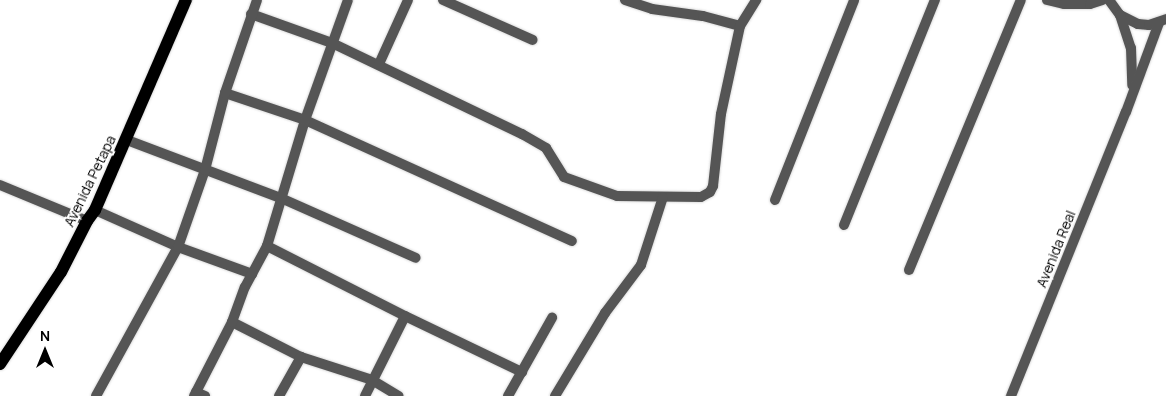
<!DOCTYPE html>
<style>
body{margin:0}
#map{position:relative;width:1166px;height:396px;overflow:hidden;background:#fff;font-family:Manrope,sans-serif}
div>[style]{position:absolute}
.roads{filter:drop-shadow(0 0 1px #dbdbdb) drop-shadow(0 0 1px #dbdbdb)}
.street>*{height:10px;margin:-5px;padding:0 5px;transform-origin:5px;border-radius:5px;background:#555}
.primary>*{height:12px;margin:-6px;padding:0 6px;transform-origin:6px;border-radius:6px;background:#000}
span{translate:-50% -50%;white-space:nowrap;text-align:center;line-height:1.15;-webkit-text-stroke:4px #fff;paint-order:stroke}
.street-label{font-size:14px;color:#000}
.north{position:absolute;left:20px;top:326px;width:50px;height:50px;-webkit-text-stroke:4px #fff;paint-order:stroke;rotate:0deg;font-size:14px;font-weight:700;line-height:20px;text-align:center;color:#000}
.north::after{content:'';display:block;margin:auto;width:18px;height:22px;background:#000;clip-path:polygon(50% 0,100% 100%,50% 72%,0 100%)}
</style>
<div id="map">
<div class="roads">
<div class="street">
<i style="left:443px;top:0;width:98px;rotate:24deg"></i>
<i style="left:625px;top:0;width:28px;rotate:18deg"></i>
<i style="left:652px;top:9px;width:51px;rotate:7.8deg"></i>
<i style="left:703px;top:16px;width:38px;rotate:15deg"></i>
<i style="left:1047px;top:0;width:17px;rotate:13deg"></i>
<i style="left:1064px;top:4px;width:26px"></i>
<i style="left:1090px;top:4px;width:13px;rotate:-18deg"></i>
<i style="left:1109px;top:0;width:19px;rotate:54deg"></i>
<i style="left:1120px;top:15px;width:20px;rotate:27deg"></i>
<i style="left:1138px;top:24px;width:11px;rotate:5deg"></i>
<i style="left:1149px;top:25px;width:18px;rotate:-19deg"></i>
<i style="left:251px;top:14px;width:86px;rotate:19.7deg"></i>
<i style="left:332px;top:43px;width:211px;rotate:25.6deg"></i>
<i style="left:522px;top:134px;width:28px;rotate:30deg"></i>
<i style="left:546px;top:148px;width:34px;rotate:58deg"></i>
<i style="left:564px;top:177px;width:56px;rotate:19.7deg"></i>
<i style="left:617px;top:196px;width:84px;rotate:0.7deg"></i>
<i style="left:701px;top:197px;width:10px;rotate:-29deg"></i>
<i style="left:710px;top:192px;width:7px;rotate:-63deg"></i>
<i style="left:713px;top:186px;width:72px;rotate:-83.7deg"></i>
<i style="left:721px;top:114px;width:90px;rotate:-77.8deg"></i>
<i style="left:740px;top:26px;width:31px;rotate:-58deg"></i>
<i style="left:1120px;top:15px;width:35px;rotate:72deg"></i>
<i style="left:1131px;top:48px;width:37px;rotate:88deg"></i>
<i style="left:379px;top:64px;width:70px;rotate:-65.6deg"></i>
<i style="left:225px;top:93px;width:84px;rotate:18.6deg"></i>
<i style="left:305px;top:120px;width:293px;rotate:24.4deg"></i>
<i style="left:127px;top:140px;width:167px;rotate:20.7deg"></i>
<i style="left:283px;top:199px;width:145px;rotate:23.9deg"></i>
<i style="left:0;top:185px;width:94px;rotate:22.5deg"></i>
<i style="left:775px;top:200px;width:215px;rotate:-68.4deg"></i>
<i style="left:95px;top:210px;width:91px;rotate:24deg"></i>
<i style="left:178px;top:247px;width:79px;rotate:20deg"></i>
<i style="left:844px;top:225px;width:243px;rotate:-68deg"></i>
<i style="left:267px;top:246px;width:155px;rotate:26.9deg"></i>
<i style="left:405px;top:316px;width:130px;rotate:25.6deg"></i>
<i style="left:909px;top:270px;width:292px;rotate:-67.5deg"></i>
<i style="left:232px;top:322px;width:77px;rotate:26.9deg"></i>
<i style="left:301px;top:357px;width:75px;rotate:17.9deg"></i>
<i style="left:372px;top:380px;width:31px;rotate:31deg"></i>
<i style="left:196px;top:392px;width:10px;rotate:24deg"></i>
<i style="left:96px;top:396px;width:170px;rotate:-61.2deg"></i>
<i style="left:178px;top:247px;width:82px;rotate:-70.7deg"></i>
<i style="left:205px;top:170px;width:80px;rotate:-75.4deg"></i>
<i style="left:225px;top:93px;width:98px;rotate:-71deg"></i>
<i style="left:194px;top:396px;width:83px;rotate:-62.8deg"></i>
<i style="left:232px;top:322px;width:37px;rotate:-70deg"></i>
<i style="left:245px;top:287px;width:47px;rotate:-61.8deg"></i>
<i style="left:267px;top:246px;width:132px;rotate:-73.2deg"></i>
<i style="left:305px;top:120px;width:127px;rotate:-70.3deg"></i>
<i style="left:279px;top:396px;width:45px;rotate:-60.6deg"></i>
<i style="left:365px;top:396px;width:89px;rotate:-63.4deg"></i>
<i style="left:508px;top:396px;width:90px;rotate:-60.6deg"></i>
<i style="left:555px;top:396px;width:97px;rotate:-58.9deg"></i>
<i style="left:605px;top:313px;width:60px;rotate:-53.1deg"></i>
<i style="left:641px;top:265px;width:71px;rotate:-72.1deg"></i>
<i style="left:1011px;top:396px;width:306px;rotate:-68deg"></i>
<i style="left:1126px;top:112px;width:95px;rotate:-69.7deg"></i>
</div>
<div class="primary">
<i style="left:0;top:364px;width:110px;rotate:-56.5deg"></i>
<i style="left:61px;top:272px;width:57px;rotate:-63deg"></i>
<i style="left:87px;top:221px;width:14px;rotate:-54deg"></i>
<i style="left:95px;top:210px;width:229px;rotate:-66.6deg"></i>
</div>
</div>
<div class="street-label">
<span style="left:90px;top:181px;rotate:-64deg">Avenida Petapa</span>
<span style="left:1056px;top:249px;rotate:-68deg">Avenida Real</span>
</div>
<div class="north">N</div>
</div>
